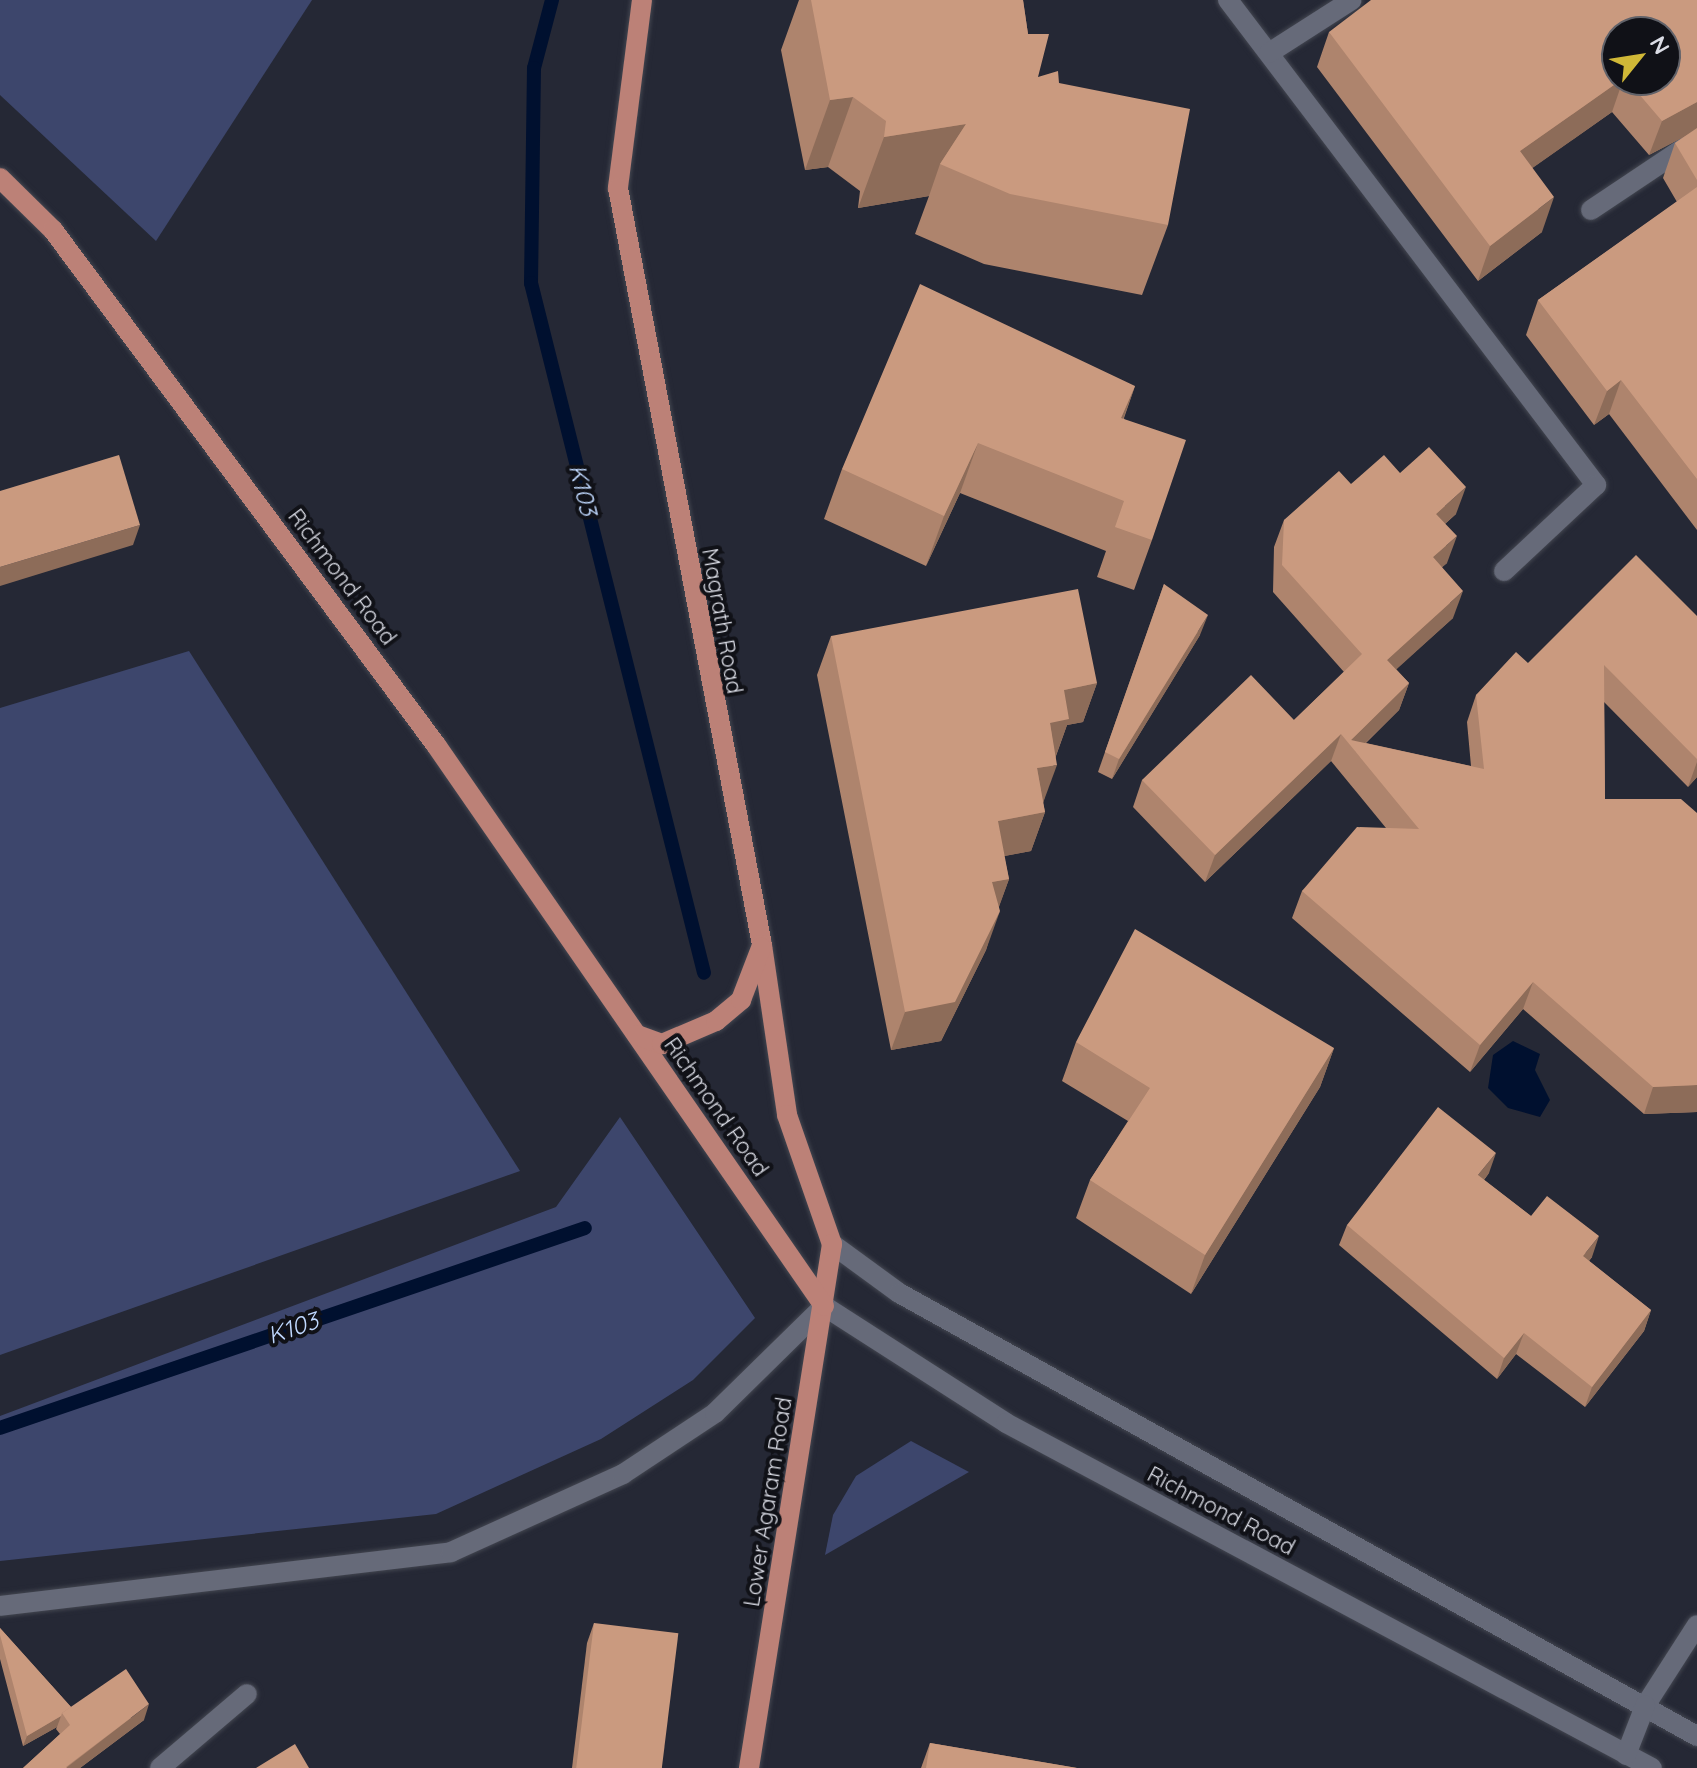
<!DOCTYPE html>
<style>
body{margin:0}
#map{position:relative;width:1697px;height:1768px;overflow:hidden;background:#252835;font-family:Quicksand,sans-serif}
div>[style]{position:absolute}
.green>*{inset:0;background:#3d466c}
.water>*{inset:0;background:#00102f}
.stream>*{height:14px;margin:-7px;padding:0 7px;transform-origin:7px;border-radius:7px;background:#00102f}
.roads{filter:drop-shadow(0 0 2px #434650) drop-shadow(0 0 2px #434650)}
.street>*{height:20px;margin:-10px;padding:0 10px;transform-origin:10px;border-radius:10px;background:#666a79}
.secondary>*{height:20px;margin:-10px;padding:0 10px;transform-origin:10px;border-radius:10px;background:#666a79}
.primary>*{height:20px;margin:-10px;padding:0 10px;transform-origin:10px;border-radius:10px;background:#bc8177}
.wall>*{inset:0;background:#ae846d}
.shaded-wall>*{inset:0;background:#8d6c59}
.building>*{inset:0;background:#ca9a7f;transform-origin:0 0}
span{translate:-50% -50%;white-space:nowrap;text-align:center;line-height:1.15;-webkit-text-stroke:8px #101117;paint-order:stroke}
.street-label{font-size:22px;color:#dadce5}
.water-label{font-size:24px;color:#c0d9ff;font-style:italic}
.north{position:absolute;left:1601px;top:16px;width:80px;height:80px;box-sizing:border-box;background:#101117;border:2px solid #616269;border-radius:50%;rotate:60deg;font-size:22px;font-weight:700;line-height:32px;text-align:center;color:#dadce5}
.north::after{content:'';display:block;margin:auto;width:28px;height:36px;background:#d0b837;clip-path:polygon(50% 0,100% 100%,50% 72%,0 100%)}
</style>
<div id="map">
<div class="green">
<i style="clip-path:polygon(0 0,312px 0,156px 241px,0 95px)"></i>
<i style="clip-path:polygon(189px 651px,520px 1171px,0 1355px,0 708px)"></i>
<i style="clip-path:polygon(620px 1117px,755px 1318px,693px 1380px,601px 1439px,436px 1514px,0 1561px,0 1416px,556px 1207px)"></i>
<i style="clip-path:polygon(911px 1441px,969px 1472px,825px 1555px,833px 1515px,856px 1476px)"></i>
</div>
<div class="water">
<i style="clip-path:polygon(1513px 1041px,1540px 1054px,1535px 1070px,1550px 1100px,1540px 1117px,1508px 1108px,1488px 1088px,1493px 1055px)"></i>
</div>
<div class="stream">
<i style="left:552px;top:0;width:70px;rotate:104.8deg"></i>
<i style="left:534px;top:68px;width:215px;rotate:90.8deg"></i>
<i style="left:531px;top:283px;width:711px;rotate:75.92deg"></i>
<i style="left:0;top:1428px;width:618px;rotate:-18.87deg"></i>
</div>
<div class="roads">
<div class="street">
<i style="left:1228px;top:0;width:609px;rotate:52.81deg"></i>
<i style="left:1596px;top:485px;width:126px;rotate:136.9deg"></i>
<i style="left:1269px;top:53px;width:98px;rotate:-32.6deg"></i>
<i style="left:1591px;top:210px;width:128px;rotate:-33.8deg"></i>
<i style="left:1645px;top:1706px;width:96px;rotate:-57.3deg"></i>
<i style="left:160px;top:1768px;width:114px;rotate:-40.4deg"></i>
</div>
<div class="secondary">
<i style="left:832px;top:1244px;width:83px;rotate:36.2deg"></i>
<i style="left:899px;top:1293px;width:913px;rotate:29.04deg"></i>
<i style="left:0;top:1606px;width:454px;rotate:-6.8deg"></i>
<i style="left:451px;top:1552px;width:189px;rotate:-24.4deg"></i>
<i style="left:623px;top:1474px;width:110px;rotate:-33.5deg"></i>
<i style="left:715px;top:1413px;width:153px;rotate:-44.5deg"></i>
<i style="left:824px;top:1306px;width:216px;rotate:32.7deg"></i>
<i style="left:1006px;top:1423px;width:732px;rotate:28.1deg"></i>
<i style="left:1626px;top:1755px;width:53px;rotate:-68.8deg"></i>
</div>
<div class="primary">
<i style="left:642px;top:0;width:190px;rotate:97.3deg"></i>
<i style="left:618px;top:188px;width:771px;rotate:79.23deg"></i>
<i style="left:762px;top:945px;width:172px;rotate:81.6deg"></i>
<i style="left:787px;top:1115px;width:137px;rotate:70.8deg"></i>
<i style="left:832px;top:1244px;width:531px;rotate:99deg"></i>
<i style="left:0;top:178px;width:74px;rotate:44.5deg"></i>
<i style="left:53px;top:230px;width:642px;rotate:53.36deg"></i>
<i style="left:436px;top:745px;width:682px;rotate:55.33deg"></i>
<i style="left:637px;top:1035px;width:27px;rotate:20deg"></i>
<i style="left:662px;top:1044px;width:59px;rotate:-23.1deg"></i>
<i style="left:716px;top:1021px;width:33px;rotate:-40deg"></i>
<i style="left:741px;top:1000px;width:56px;rotate:-69deg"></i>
</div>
</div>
<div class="wall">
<i style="clip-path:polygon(799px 0,1023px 0,1028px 34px,1038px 77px,1059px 83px,1168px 225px,1142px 295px,984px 264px,915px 234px,929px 196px,858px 208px,860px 191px,828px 167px,805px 170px,781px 50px)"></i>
<i style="clip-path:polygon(evenodd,1697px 0,1697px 530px,1609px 414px,1594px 425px,1526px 335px,1538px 300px,1677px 202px,1663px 178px,1675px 143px,1685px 136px,1649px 155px,1612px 112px,1532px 168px,1542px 232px,1478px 281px,1317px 67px,1329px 32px,1697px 0,1665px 32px,1665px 80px,1617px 80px,1665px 32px)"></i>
<i style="clip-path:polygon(1135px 386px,1124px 418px,1152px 540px,1134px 590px,1097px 577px,1106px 551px,960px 493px,926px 566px,824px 519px,842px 469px)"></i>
<i style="clip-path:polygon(1400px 473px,1456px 514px,1445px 524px,1447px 563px,1442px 567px,1453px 618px,1396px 669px,1409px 683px,1399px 710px,1366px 743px,1471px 766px,1467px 722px,1476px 695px,1528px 663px,1697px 616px,1697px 777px,1688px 787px,1604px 702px,1605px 799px,1697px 813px,1697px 1112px,1644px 1114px,1523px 1009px,1470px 1072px,1292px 918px,1302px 891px,1386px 828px,1331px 761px,1205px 882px,1133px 807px,1142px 780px,1294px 720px,1344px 672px,1273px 592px,1274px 547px,1284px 520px,1351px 484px)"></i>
<i style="clip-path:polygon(1164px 584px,1200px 635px,1112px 779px,1098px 772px)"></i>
<i style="clip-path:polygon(831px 636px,1097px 683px,1083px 722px,1067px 725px,1056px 756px,1043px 803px,1045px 812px,1031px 851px,1004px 856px,1009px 879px,999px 906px,986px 950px,941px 1041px,891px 1050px,817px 675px)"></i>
<i style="clip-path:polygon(1076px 1042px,1334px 1048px,1320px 1087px,1191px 1294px,1076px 1218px,1090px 1180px,1128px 1121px,1062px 1081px)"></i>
<i style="clip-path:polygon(1489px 1173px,1484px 1180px,1531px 1216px,1592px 1257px,1589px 1261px,1651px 1310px,1644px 1331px,1585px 1407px,1516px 1354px,1497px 1379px,1339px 1245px,1347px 1225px)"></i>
<i style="clip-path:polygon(594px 1623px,662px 1768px,572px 1768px,587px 1643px)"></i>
<i style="clip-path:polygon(0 1628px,71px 1707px,144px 1720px,80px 1768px,23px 1768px,60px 1734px,56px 1729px,57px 1727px,23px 1746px,0 1659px)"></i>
<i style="clip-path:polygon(930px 1743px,1077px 1768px,921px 1768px)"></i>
</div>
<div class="shaded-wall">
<i style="clip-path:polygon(1621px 80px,1623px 80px,1612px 112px,1507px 186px,1520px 151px)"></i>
<i style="clip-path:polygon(853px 97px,828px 167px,805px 170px,830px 100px)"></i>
<i style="clip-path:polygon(1697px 102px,1697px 130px,1649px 155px,1662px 121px)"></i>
<i style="clip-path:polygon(966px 124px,940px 164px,929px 196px,858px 208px,884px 137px)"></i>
<i style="clip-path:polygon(1554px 197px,1542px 232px,1478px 281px,1490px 246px)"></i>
<i style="clip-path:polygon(1621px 380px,1609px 414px,1594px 425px,1607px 391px)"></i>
<i style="clip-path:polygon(1135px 386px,1117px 436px,1121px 418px)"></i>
<i style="clip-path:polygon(978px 443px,960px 493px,926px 566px,944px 516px)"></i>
<i style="clip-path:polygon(1466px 487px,1456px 514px,1426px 540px,1436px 514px)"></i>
<i style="clip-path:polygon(140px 525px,133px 545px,0 586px,0 567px)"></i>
<i style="clip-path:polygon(1457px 536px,1447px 563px,1423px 584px,1433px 557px)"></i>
<i style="clip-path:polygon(1463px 591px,1453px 618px,1377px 687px,1387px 660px)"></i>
<i style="clip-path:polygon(1208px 615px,1200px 635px,1112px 779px,1119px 759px)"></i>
<i style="clip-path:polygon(1097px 683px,1083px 722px,1067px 725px,1055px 758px,1050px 723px,1064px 690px)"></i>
<i style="clip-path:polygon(1409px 683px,1399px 710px,1356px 752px,1351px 740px)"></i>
<i style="clip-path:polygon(1341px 734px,1331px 761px,1205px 882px,1215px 855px)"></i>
<i style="clip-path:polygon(1697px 762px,1697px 777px,1688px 787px)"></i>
<i style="clip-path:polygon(1057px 765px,1043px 803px,1037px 768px)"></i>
<i style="clip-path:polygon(1045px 812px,1031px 851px,984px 860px,998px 821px)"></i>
<i style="clip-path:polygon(1009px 879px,995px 918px,992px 882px)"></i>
<i style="clip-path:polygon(1000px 911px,986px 950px,941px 1041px,891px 1050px,905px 1012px)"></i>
<i style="clip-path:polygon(1533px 982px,1523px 1009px,1470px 1072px,1480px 1045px)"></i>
<i style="clip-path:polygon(1334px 1048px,1320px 1087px,1191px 1294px,1205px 1255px)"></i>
<i style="clip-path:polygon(1697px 1085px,1697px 1112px,1644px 1114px,1653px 1087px)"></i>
<i style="clip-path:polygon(1496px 1153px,1489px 1173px,1471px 1196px,1478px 1175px)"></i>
<i style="clip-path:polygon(1599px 1236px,1592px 1257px,1576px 1277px,1583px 1256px)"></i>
<i style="clip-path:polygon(1651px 1310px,1644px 1331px,1585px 1407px,1592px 1387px)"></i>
<i style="clip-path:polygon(1524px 1333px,1516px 1354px,1497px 1379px,1504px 1358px)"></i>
<i style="clip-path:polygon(149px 1704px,144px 1720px,80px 1768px,66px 1768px)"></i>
<i style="clip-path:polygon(61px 1716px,57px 1727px,23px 1746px,27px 1736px)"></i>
</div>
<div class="building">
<i style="clip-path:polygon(811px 0,1023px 0,1028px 34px,1049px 34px,1038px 77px,1058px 71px,1059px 83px,1190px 109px,1168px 225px,1010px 194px,940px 164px,966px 124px,884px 137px,886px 121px,853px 97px,830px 100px)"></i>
<i style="clip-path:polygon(1371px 0,1697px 0,1697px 102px,1662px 121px,1627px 80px,1665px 80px,1665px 32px,1617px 32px,1617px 80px,1621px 80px,1520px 151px,1554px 197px,1490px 246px,1329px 32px)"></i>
<i style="clip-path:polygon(1697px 128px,1697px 180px,1675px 143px)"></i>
<i style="clip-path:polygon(1697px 187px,1697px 479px,1621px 380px,1607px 391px,1538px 300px)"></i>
<i style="clip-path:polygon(920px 284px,1135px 386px,1121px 418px,1186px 440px,1152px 540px,1115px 527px,1124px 501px,978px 443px,944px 516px,842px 469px)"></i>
<i style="clip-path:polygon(1429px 447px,1466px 487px,1436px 514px,1457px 536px,1433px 557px,1463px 591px,1387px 660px,1409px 683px,1351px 740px,1484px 769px,1476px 695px,1516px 652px,1528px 663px,1636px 555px,1697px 616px,1697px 759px,1604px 665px,1605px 799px,1681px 799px,1697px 813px,1697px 1085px,1653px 1087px,1533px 982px,1480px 1045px,1302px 891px,1357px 827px,1419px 829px,1341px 734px,1215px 855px,1142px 780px,1251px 675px,1294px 720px,1362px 654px,1282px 565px,1284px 520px,1339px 471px,1351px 484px,1384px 455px,1400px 473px)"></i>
<i style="clip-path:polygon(119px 455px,140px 525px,0 567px,0 491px)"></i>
<i style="clip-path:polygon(1164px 584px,1208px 615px,1119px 759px,1105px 752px)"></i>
<i style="clip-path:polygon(1078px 589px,1097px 683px,1064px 690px,1069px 719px,1050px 723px,1057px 765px,1037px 768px,1045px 812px,998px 821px,1009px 879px,992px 882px,1000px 911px,955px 1002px,905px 1012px,831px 636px)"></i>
<i style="clip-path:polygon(1135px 929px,1334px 1048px,1205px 1255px,1090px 1180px,1150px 1088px,1076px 1042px)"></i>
<i style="clip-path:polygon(1438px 1107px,1496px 1153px,1478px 1175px,1531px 1216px,1547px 1196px,1599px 1236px,1583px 1256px,1651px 1310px,1592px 1387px,1524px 1333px,1504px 1358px,1347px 1225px)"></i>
<i style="left:594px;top:1623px;width:85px;height:146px;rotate:7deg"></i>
<i style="clip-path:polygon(0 1628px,71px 1707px,62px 1713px,61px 1716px,27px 1736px,0 1635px)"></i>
<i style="clip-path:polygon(126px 1669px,149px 1704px,66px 1767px,67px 1768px,23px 1768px,70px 1725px,62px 1713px)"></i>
<i style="clip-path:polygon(930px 1743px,1077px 1768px,926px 1768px)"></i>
<i style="clip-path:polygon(295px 1744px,309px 1768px,256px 1768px)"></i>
</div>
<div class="street-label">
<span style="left:342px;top:577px;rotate:53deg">Richmond Road</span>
<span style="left:722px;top:621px;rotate:80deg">Magrath Road</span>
<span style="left:716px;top:1107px;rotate:55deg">Richmond Road</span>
<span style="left:768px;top:1502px;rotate:-81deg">Lower Agaram Road</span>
<span style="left:1221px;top:1511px;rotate:28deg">Richmond Road</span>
</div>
<div class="water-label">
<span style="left:583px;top:490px;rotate:76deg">K103</span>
<span style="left:293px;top:1328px;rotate:-19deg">K103</span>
</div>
<div class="north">N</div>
</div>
